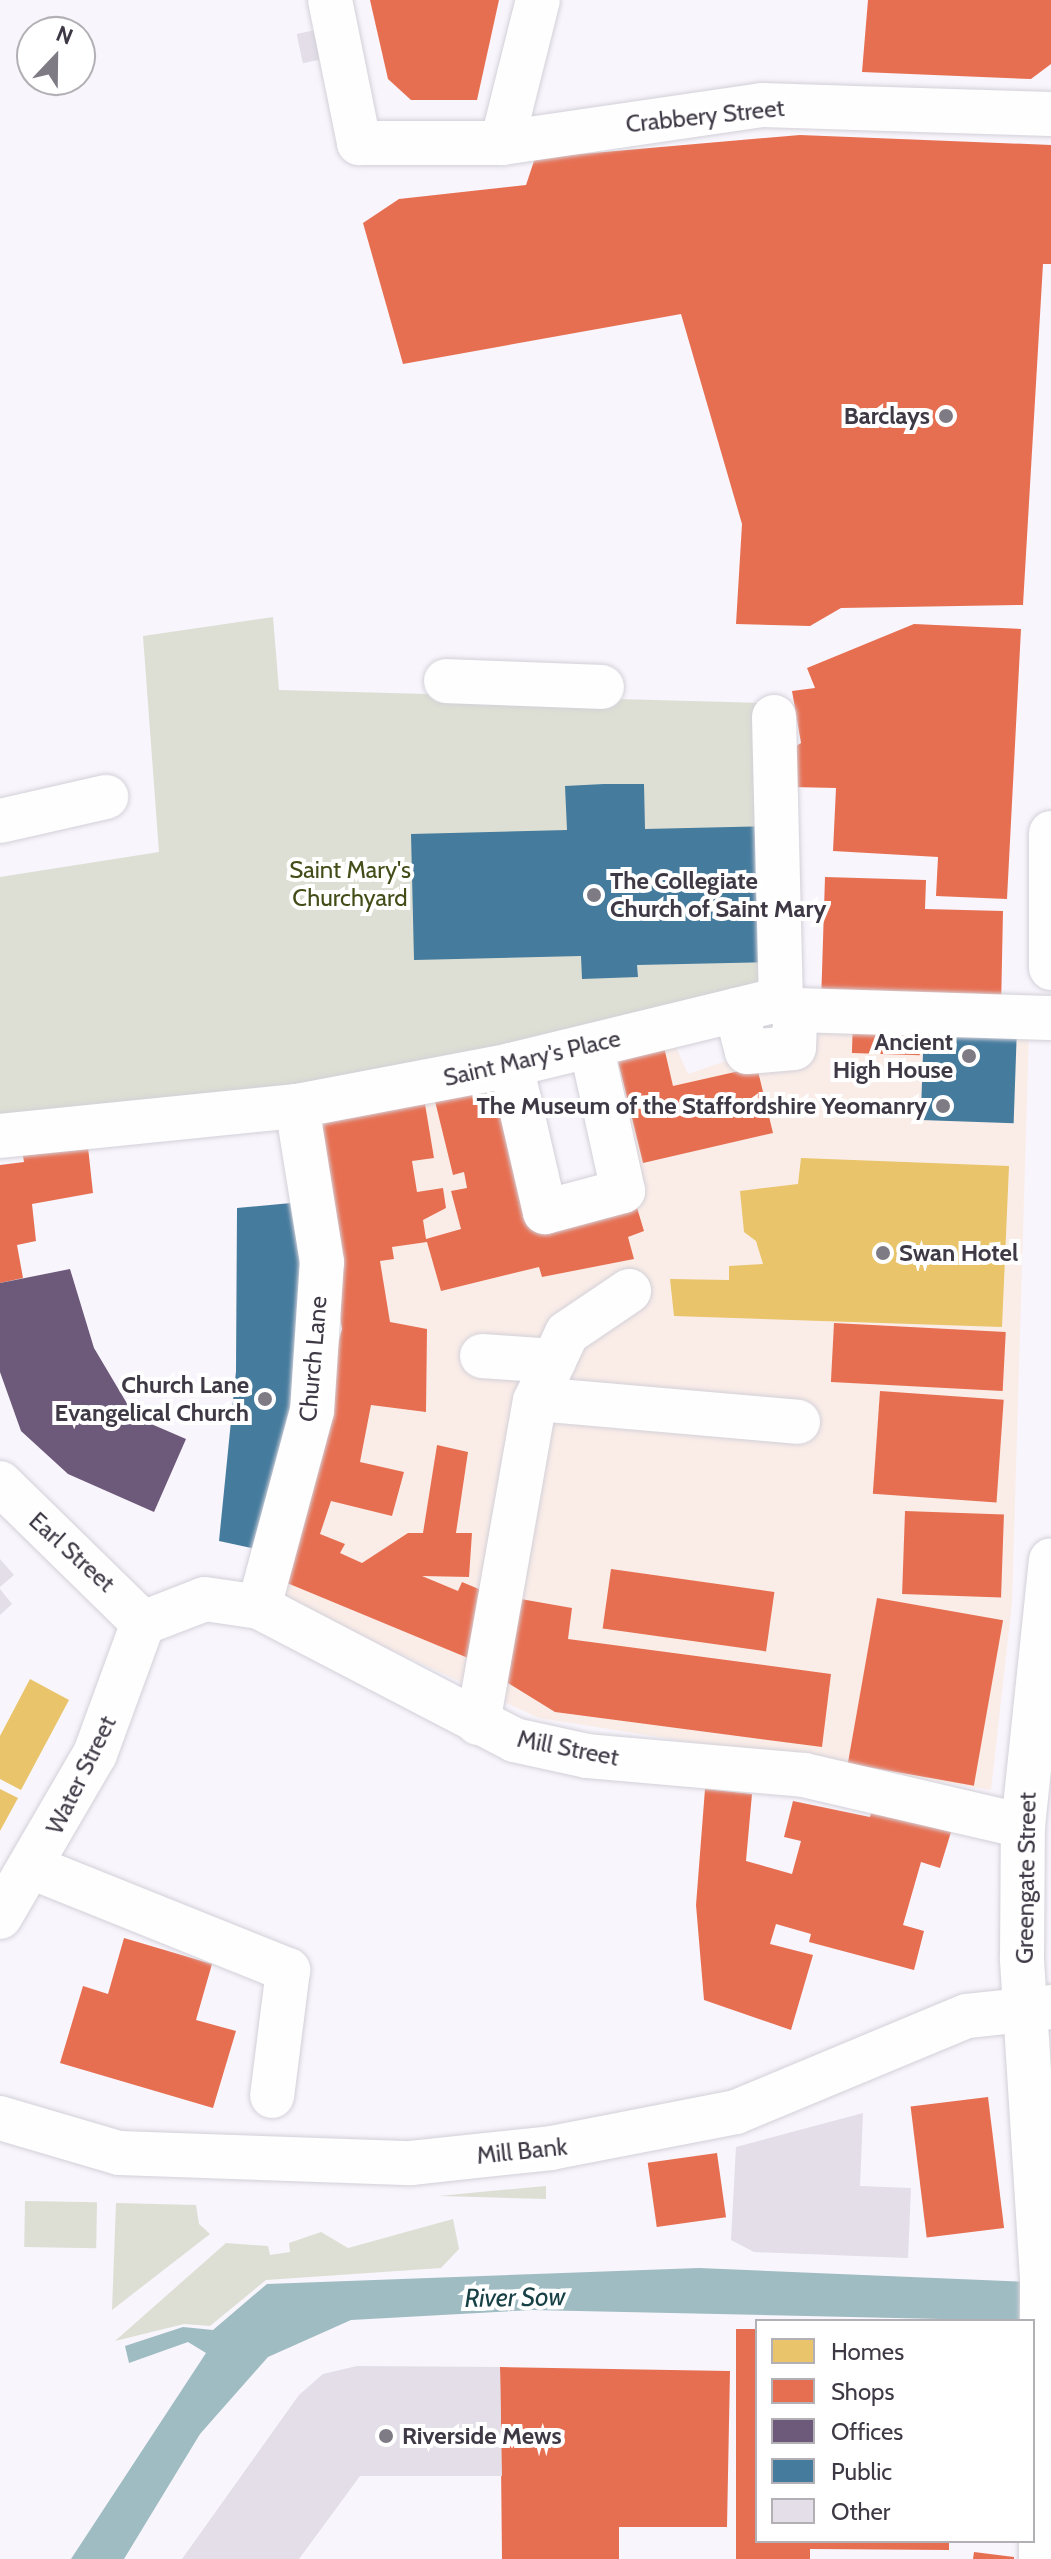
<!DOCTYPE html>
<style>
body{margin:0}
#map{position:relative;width:1051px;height:2559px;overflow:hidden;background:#f8f5fc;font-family:Cabin,sans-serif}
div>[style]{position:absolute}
.commercial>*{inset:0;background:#faede8}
.green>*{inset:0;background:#dddfd4;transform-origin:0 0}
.water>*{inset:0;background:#9ebcc2}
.homes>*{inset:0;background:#e9c46a}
.shops>*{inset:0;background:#e76f51;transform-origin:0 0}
.offices>*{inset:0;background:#6d597a}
.public>*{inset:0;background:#457b9d;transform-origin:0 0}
.building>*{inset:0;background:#e3dee8;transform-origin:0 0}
.roads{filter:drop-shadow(0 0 2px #d3d0d8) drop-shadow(0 0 2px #d3d0d8)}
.minor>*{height:44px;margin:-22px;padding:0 22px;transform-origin:22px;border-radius:22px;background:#fefeff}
.dots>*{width:22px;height:22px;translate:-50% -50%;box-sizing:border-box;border:4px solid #fff;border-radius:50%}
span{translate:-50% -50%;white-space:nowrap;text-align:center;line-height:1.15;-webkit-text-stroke:8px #fff;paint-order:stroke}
.street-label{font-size:24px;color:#3e3945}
.poi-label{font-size:24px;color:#3e3945;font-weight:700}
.right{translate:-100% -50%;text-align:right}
.left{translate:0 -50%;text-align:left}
.park-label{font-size:24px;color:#434d17}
.water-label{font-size:26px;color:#174145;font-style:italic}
.legend{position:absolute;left:755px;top:2319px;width:280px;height:224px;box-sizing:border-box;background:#fff;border:2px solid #b2b0b5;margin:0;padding:10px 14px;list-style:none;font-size:24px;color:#3e3945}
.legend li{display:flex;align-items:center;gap:16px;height:40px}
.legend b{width:40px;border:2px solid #b2b0b5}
.north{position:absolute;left:16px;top:16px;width:80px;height:80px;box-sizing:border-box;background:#fff;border:2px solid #b2b0b5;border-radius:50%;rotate:22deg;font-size:22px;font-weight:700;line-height:32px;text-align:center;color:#3e3945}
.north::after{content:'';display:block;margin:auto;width:28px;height:36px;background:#7f7b85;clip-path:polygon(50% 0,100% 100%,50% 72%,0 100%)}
</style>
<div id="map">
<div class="commercial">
<i style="clip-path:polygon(822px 1028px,1029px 1030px,1012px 1603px,991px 1790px,539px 1718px,281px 1599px,342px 1329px,310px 1122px,501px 1078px,533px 1207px,640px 1185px,604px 1054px,671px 1036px,688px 1074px,737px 1057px,809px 1059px)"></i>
</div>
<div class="green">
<i style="clip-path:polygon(273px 617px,279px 690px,768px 703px,790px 980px,368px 1079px,0 1117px,0 877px,159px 852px,143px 636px)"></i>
<i style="clip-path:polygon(546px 2186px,546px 2199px,439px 2196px,501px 2190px)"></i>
<i style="left:25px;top:2201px;width:72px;height:46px;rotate:1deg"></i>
<i style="clip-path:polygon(116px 2203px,196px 2205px,199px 2224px,210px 2234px,112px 2310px)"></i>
<i style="clip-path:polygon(453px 2219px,459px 2249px,441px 2268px,266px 2280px,210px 2326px,184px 2324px,115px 2341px,226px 2243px,268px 2246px,270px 2255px,290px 2252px,289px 2243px,321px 2232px,348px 2248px)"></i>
</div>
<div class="water">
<i style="clip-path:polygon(699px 2268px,1051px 2283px,1033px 2321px,532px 2310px,351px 2320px,268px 2357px,200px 2434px,124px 2559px,71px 2559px,206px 2353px,188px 2342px,129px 2363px,125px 2346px,183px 2327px,213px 2330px,267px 2284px)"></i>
</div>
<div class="homes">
<i style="clip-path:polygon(801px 1158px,1009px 1166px,1002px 1327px,674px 1316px,670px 1279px,729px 1280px,729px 1266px,763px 1264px,756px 1241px,744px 1232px,740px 1191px,798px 1184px)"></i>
<i style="clip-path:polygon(30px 1679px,69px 1700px,21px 1790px,0 1779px,0 1736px)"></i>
<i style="clip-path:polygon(0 1789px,18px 1798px,0 1831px)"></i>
</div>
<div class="shops">
<i style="clip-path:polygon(370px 0,499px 0,477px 100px,411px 100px,388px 79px)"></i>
<i style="clip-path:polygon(868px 0,1051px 0,1051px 64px,1031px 79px,862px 72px)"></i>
<i style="clip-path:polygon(800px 135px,1051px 145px,1051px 264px,1043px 264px,1023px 605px,841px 608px,810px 626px,736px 624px,742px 524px,681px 314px,403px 364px,363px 223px,399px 199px,526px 185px,535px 158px)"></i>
<i style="clip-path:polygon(914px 624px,1021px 629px,1007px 899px,936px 896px,938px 857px,833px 851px,836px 788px,792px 787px,793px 748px,801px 743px,792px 691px,815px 688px,807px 668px)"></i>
<i style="clip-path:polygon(825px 877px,926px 880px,925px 909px,1003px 911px,1001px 1009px,821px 1003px)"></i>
<i style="left:853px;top:1021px;width:68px;height:32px;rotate:2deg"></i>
<i style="clip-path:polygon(661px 1034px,673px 1086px,757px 1067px,773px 1133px,643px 1163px,614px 1045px)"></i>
<i style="clip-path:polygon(471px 1091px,474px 1104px,505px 1096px,536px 1218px,632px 1191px,644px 1231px,628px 1237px,634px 1259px,542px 1277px,539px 1267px,441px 1291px,427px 1242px,392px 1247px,394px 1259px,380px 1261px,390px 1322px,427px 1329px,426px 1412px,371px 1405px,360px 1462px,404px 1472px,392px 1516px,331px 1501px,320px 1534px,345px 1544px,340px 1553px,362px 1563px,408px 1533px,423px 1533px,437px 1445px,468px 1452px,456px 1533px,472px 1533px,469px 1577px,422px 1576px,458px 1591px,462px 1582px,486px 1592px,468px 1658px,275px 1578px,342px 1329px,310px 1122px,425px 1104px,434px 1158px,412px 1161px,417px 1192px,443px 1188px,446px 1208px,423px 1220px,426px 1239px,461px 1229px,451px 1191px,467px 1188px,464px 1172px,453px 1175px,434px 1097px)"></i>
<i style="clip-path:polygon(87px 1138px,93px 1193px,32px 1204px,36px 1241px,17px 1245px,23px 1278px,0 1283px,0 1165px,24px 1162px,21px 1144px)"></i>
<i style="left:834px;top:1323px;width:172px;height:59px;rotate:3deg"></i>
<i style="left:880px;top:1391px;width:124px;height:103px;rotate:4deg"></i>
<i style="left:905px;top:1511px;width:99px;height:83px;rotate:2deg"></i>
<i style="left:611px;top:1569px;width:165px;height:60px;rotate:8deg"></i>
<i style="clip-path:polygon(515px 1598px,572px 1608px,568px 1639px,831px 1674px,822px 1747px,555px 1712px,500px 1678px)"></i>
<i style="left:877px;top:1598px;width:128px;height:168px;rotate:10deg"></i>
<i style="clip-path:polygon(705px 1789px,752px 1794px,746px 1861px,792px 1874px,801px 1841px,784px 1837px,793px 1801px,870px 1817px,872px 1810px,951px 1832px,940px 1868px,921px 1862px,903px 1925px,924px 1931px,914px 1970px,809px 1942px,811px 1934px,776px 1924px,770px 1944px,813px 1955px,791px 2030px,704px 2000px,696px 1905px)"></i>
<i style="clip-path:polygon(124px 1938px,212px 1964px,196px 2020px,236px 2031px,213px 2108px,60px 2063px,83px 1986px,108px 1994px)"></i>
<i style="left:988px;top:2097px;width:132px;height:78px;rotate:83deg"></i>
<i style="left:717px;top:2153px;width:65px;height:70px;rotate:82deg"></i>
<i style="clip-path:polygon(736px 2329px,757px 2329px,757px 2541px,949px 2541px,949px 2550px,810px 2549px,810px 2559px,736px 2559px)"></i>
<i style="clip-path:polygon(500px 2367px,730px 2371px,727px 2527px,619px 2527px,619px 2559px,502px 2559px)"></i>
<i style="clip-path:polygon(974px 2552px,1014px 2557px,1014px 2559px,973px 2559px)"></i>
</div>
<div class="offices">
<i style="clip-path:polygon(70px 1269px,94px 1348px,135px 1417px,186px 1439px,154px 1512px,68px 1474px,21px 1431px,0 1372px,0 1283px)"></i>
</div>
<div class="public">
<i style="clip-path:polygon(604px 784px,644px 784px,645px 829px,775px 826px,778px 962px,637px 965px,638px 977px,582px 979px,581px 956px,414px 960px,411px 834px,567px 830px,565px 786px)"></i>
<i style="left:924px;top:1025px;width:93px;height:95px;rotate:2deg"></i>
<i style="clip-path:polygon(302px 1202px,295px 1426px,256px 1549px,219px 1541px,236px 1371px,237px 1208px)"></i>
</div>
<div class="building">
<i style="left:325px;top:28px;width:30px;height:29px;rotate:78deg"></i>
<i style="clip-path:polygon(0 1559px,14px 1575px,0 1587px)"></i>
<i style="clip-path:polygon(0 1589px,12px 1604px,0 1615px)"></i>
<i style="clip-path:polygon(863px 2113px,860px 2186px,911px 2188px,908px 2258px,754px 2252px,731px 2240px,736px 2147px)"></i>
<i style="clip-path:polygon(357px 2366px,500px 2367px,502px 2476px,360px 2476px,299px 2559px,182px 2559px,299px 2395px,323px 2374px)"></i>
</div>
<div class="roads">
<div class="minor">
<i style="left:330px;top:0;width:146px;rotate:78.5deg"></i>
<i style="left:359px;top:143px;width:143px"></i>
<i style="left:502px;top:143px;width:263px;rotate:-8.3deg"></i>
<i style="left:762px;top:105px;width:289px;rotate:1.8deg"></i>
<i style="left:502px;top:143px;width:147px;rotate:-75.9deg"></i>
<i style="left:446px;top:681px;width:156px;rotate:2.2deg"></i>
<i style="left:774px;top:717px;width:282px;rotate:88.6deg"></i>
<i style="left:0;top:821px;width:109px;rotate:-12.8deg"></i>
<i style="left:1051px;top:833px;width:135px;rotate:90deg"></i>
<i style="left:781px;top:999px;width:18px;rotate:38deg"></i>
<i style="left:795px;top:1010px;width:256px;rotate:1.8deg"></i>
<i style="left:736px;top:1010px;width:43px;rotate:75.3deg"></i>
<i style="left:747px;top:1052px;width:47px;rotate:-4.9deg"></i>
<i style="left:794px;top:1048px;width:38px;rotate:-88deg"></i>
<i style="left:511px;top:1065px;width:151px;rotate:77deg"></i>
<i style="left:545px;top:1212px;width:81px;rotate:-15.1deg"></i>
<i style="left:623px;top:1191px;width:148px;rotate:-102.4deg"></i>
<i style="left:0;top:1136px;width:299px;rotate:-5.8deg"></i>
<i style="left:297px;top:1106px;width:218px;rotate:-10.8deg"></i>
<i style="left:511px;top:1065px;width:278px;rotate:-13.7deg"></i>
<i style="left:482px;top:1356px;width:72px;rotate:4deg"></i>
<i style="left:537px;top:1399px;width:262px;rotate:5deg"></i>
<i style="left:0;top:1483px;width:200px;rotate:44.4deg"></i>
<i style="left:259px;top:1607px;width:203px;rotate:-74.9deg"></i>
<i style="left:312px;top:1411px;width:149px;rotate:-86.2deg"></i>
<i style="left:322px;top:1262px;width:158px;rotate:-99.1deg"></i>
<i style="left:143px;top:1623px;width:66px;rotate:-21.2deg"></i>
<i style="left:205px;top:1599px;width:55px;rotate:8.4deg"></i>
<i style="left:259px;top:1607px;width:288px;rotate:27.5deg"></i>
<i style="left:514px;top:1740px;width:75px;rotate:12.4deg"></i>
<i style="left:587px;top:1756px;width:218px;rotate:5deg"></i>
<i style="left:804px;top:1775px;width:225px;rotate:13.1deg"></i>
<i style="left:478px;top:1723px;width:327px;rotate:-80deg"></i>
<i style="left:535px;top:1401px;width:75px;rotate:-64.8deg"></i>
<i style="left:567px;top:1333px;width:75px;rotate:-34.1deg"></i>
<i style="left:34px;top:1868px;width:274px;rotate:21.9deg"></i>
<i style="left:288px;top:1970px;width:127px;rotate:97.2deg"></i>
<i style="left:0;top:1917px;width:189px;rotate:-59.8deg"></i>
<i style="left:95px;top:1754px;width:140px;rotate:-69.9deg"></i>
<i style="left:0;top:2118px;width:124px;rotate:16.4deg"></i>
<i style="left:119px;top:2153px;width:292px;rotate:2deg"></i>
<i style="left:411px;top:2163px;width:141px;rotate:-6.1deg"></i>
<i style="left:551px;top:2148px;width:188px;rotate:-11deg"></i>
<i style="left:736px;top:2112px;width:250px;rotate:-22.6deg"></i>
<i style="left:967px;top:2016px;width:84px;rotate:-6.1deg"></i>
<i style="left:1041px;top:2559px;width:281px;rotate:-89.8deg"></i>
<i style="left:1042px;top:2278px;width:321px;rotate:-93.6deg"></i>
<i style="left:1022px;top:1958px;width:132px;rotate:-89.6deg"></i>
<i style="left:1023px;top:1826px;width:267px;rotate:-84deg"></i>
</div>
</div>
<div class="dots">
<i style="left:946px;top:416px;background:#7f7b85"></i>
<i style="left:594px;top:895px;background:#7f7b85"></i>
<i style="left:969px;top:1056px;background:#7f7b85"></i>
<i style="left:943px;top:1106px;background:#7f7b85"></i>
<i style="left:883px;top:1253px;background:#7f7b85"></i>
<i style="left:265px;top:1399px;background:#7f7b85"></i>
<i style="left:386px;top:2436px;background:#7f7b85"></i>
</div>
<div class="street-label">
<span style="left:705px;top:116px;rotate:-6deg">Crabbery Street</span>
<span style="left:532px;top:1058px;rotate:-13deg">Saint Mary's Place</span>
<span style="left:313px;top:1359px;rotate:-85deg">Church Lane</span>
<span style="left:72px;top:1552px;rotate:42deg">Earl Street</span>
<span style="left:568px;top:1748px;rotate:11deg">Mill Street</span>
<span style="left:81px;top:1775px;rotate:-64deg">Water Street</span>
<span style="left:1026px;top:1878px;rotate:-89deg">Greengate Street</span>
<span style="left:522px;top:2151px;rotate:-6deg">Mill Bank</span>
</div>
<div class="poi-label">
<span class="right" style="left:930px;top:416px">Barclays</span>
<span class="left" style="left:610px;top:895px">The Collegiate<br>Church of Saint Mary</span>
<span class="right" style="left:953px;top:1056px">Ancient<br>High House</span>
<span class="right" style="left:927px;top:1106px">The Museum of the Staffordshire Yeomanry</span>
<span class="left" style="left:899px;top:1253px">Swan Hotel</span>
<span class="right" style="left:249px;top:1399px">Church Lane<br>Evangelical Church</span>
<span class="left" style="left:402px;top:2436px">Riverside Mews</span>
</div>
<div class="park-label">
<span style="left:350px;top:884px">Saint Mary's<br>Churchyard</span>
</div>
<div class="water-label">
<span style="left:515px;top:2298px;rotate:-1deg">River Sow</span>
</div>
<ul class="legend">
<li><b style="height:22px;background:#e9c46a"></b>Homes</li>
<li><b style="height:22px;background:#e76f51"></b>Shops</li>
<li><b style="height:22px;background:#6d597a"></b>Offices</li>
<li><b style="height:22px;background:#457b9d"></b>Public</li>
<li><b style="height:22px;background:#e3dee8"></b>Other</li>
</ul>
<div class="north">N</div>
</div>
